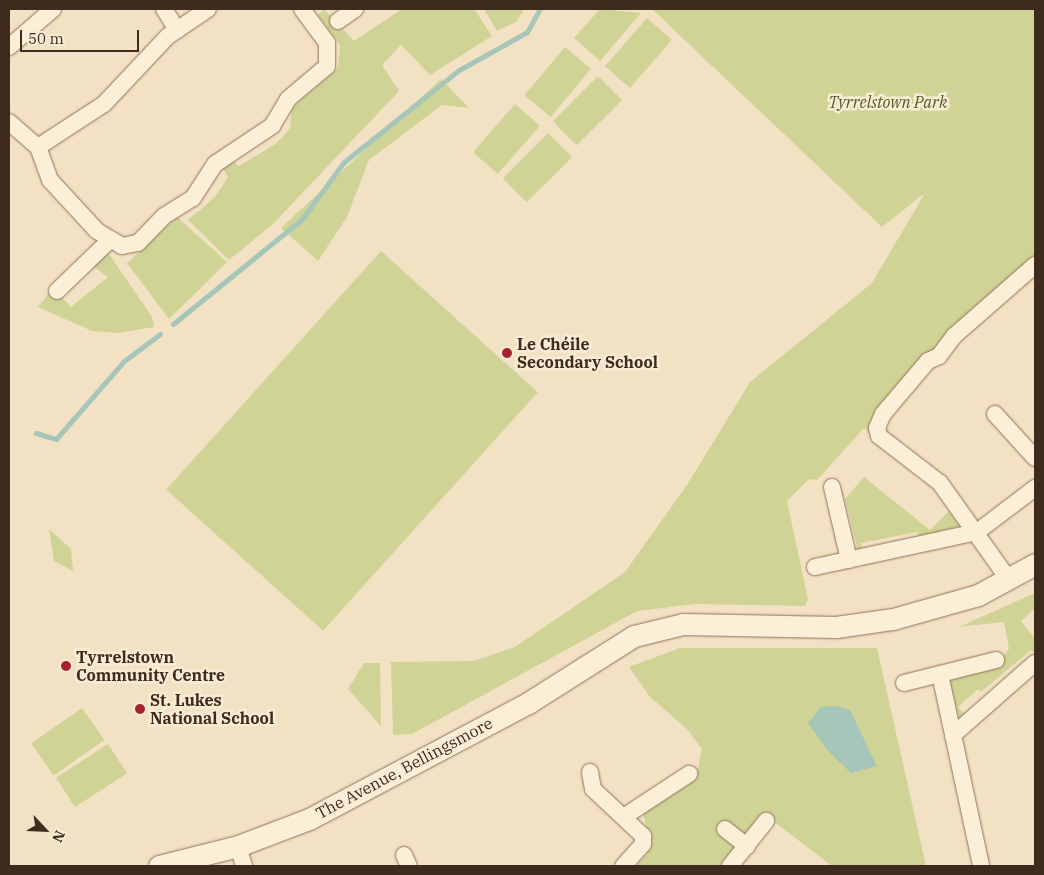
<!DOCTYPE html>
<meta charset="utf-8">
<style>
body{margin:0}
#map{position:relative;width:1044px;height:875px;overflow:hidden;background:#f3e1c4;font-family:"IBM Plex Serif",serif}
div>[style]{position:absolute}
.green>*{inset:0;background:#d0d396;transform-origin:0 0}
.water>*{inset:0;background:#a6c6ba}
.stream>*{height:5px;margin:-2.5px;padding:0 2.5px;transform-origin:2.5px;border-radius:2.5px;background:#a6c6ba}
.roads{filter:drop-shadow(0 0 1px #907158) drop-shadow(0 0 1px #907158)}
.minor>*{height:16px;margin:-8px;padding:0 8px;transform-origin:8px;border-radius:8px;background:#fcefd8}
.tertiary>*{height:21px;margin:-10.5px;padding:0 10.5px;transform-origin:10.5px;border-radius:10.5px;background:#fcefd8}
.dots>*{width:14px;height:14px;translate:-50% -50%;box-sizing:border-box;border:2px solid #f9ecd4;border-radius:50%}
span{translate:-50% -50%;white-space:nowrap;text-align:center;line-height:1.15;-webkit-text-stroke:5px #f9ecd4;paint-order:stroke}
.park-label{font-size:16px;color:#535d21;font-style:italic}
.poi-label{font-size:16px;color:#3e2b1d;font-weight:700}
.left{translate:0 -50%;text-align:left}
.street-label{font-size:16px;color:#3e2b1d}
.frame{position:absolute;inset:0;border:10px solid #3e2b1d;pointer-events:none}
.north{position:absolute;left:20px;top:805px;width:50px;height:50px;-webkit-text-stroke:4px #f9ecd4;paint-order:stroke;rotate:115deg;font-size:14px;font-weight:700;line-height:20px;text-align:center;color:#3e2b1d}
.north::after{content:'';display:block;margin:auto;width:18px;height:22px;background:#3e2b1d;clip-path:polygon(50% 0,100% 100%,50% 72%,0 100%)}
.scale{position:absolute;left:20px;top:30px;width:119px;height:22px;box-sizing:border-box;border:2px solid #3e2b1d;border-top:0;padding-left:6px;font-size:15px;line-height:18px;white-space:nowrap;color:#3e2b1d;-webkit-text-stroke:4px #f9ecd4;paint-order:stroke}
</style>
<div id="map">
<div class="green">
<i style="clip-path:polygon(324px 9px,354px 41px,402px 9px,474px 9px,492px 36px,430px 75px,401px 45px,382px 65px,399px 91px,273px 224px,229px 260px,188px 220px,215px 197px,228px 177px,223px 169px,232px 161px,239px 166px,277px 143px,290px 128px,292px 108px,338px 68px,340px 45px,318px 15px)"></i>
<i style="clip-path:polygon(484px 9px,524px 9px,516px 22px,497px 31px)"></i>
<i style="clip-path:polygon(600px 9px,641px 13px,600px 61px,574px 38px)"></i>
<i style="clip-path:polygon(652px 9px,1035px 9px,1035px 260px,934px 352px,876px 438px,864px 428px,817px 480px,809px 479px,787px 501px,808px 599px,805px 606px,695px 604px,637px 611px,412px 734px,393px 735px,391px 662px,474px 661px,515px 647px,625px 572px,687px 485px,750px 382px,872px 283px,925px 193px,882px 227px)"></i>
<i style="left:647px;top:18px;width:33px;height:64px;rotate:41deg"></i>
<i style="left:565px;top:47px;width:34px;height:63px;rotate:40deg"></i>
<i style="left:598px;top:76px;width:34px;height:64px;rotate:45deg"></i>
<i style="clip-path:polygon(441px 79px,469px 108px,442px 105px,369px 160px,347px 217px,318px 261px,281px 228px)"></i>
<i style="left:515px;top:104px;width:33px;height:64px;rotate:41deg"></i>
<i style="left:548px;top:133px;width:34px;height:64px;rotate:45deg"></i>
<i style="clip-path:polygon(177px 217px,227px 262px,169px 319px,127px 263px)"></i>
<i style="clip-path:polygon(107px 251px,152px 317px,154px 327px,118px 333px,92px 331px,38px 307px,53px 288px,71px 307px,108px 277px,94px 267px)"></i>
<i style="left:381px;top:251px;width:211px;height:321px;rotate:42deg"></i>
<i style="clip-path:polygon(864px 477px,930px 530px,949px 511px,959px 526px,920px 538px,917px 532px,861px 543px,862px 552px,858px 551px,845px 499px)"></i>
<i style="clip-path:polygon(49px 529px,71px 549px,73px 571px,54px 561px)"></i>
<i style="clip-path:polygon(1035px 593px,1035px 608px,1021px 621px,1035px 639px,1035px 654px,1031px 650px,981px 692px,978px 689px,958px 707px,966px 716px,959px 717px,949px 679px,999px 662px,1009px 649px,1004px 622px,959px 627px)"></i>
<i style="clip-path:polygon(680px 648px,877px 648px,926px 866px,832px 866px,764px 814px,721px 866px,636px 866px,647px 854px,649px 838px,643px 813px,696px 778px,702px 749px,687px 729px,650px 697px,629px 667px)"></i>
<i style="clip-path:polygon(364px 663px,380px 663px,381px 726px,348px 689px)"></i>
<i style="left:82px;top:708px;width:39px;height:62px;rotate:55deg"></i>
<i style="left:108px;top:744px;width:35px;height:62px;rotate:57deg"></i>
</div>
<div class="water">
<i style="clip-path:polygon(835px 706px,850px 710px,877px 766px,851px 773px,828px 751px,808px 723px,821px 707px)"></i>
</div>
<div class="stream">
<i style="left:173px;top:324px;width:166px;rotate:-39.1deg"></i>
<i style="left:302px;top:219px;width:71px;rotate:-53.6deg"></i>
<i style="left:344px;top:162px;width:147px;rotate:-38.7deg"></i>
<i style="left:459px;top:70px;width:78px;rotate:-29.2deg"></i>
<i style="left:527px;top:32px;width:26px;rotate:-61deg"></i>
<i style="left:36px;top:433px;width:21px;rotate:17deg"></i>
<i style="left:56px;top:439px;width:103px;rotate:-48.9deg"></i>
<i style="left:124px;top:361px;width:45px;rotate:-36.9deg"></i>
</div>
<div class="roads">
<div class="minor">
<i style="left:164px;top:9px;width:25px;rotate:58deg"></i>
<i style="left:338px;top:21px;width:21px;rotate:-35deg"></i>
<i style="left:9px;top:47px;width:58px;rotate:-40.8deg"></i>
<i style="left:9px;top:122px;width:38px;rotate:41deg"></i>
<i style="left:38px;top:147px;width:35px;rotate:70deg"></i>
<i style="left:50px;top:180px;width:69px;rotate:47.3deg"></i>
<i style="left:97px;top:231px;width:29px;rotate:31deg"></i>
<i style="left:122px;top:246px;width:16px;rotate:-11deg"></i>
<i style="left:138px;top:243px;width:37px;rotate:-46deg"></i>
<i style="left:164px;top:216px;width:34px;rotate:-32deg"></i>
<i style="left:193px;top:198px;width:40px;rotate:-57.1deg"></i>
<i style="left:215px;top:164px;width:69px;rotate:-33.7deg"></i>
<i style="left:272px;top:126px;width:31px;rotate:-59deg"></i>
<i style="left:288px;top:99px;width:51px;rotate:-40.2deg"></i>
<i style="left:327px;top:66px;width:23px;rotate:-90deg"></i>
<i style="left:327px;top:43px;width:42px;rotate:-126.3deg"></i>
<i style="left:38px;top:147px;width:79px;rotate:-33.1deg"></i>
<i style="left:104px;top:104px;width:93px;rotate:-46.7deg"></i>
<i style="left:168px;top:36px;width:48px;rotate:-34deg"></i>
<i style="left:57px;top:291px;width:72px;rotate:-43.9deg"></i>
<i style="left:995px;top:414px;width:59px;rotate:47.7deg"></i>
<i style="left:832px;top:487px;width:75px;rotate:76.9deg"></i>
<i style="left:815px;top:567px;width:166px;rotate:-12.2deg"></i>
<i style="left:977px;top:532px;width:73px;rotate:-37.2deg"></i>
<i style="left:1009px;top:580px;width:119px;rotate:-125.4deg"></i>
<i style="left:940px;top:483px;width:77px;rotate:-142.4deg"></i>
<i style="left:879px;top:436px;width:8px;rotate:-104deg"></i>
<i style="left:877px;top:428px;width:15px;rotate:-67deg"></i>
<i style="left:883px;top:414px;width:70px;rotate:-49.7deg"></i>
<i style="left:928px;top:361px;width:12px;rotate:-24deg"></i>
<i style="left:939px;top:356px;width:25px;rotate:-53deg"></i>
<i style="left:954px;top:336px;width:108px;rotate:-41.2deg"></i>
<i style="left:940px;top:674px;width:196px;rotate:77.9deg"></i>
<i style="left:904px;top:683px;width:95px;rotate:-14deg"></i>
<i style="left:953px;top:735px;width:109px;rotate:-41.3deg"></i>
<i style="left:590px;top:772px;width:17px;rotate:80deg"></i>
<i style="left:593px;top:789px;width:69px;rotate:43.2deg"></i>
<i style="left:643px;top:836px;width:8px;rotate:90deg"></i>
<i style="left:643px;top:844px;width:30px;rotate:132deg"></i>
<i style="left:625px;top:816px;width:77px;rotate:-33.3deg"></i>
<i style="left:725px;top:829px;width:28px;rotate:38deg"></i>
<i style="left:238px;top:846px;width:21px;rotate:73deg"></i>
<i style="left:404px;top:855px;width:12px;rotate:66deg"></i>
<i style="left:730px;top:866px;width:58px;rotate:-51.3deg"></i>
</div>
<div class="tertiary">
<i style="left:159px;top:866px;width:81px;rotate:-14.2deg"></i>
<i style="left:238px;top:846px;width:76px;rotate:-20.8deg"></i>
<i style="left:309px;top:819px;width:248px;rotate:-27.9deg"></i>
<i style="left:528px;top:703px;width:125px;rotate:-32.3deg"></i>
<i style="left:634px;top:636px;width:50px;rotate:-13.8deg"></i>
<i style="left:683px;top:624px;width:153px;rotate:1.1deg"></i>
<i style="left:836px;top:627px;width:58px;rotate:-8deg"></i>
<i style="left:893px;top:619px;width:88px;rotate:-15.8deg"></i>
<i style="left:978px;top:595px;width:65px;rotate:-28.5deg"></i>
</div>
</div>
<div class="dots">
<i style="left:507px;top:353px;background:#a6212c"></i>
<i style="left:66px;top:666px;background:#a6212c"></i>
<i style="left:140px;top:709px;background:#a6212c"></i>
</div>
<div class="park-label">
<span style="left:888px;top:102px">Tyrrelstown Park</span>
</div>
<div class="poi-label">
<span class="left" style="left:517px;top:353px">Le Chéile<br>Secondary School</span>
<span class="left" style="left:76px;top:666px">Tyrrelstown<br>Community Centre</span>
<span class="left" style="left:150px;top:709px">St. Lukes<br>National School</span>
</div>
<div class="street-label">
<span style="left:404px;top:768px;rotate:-28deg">The Avenue, Bellingsmore</span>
</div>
<div class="frame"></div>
<div class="north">N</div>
<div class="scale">50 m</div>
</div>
